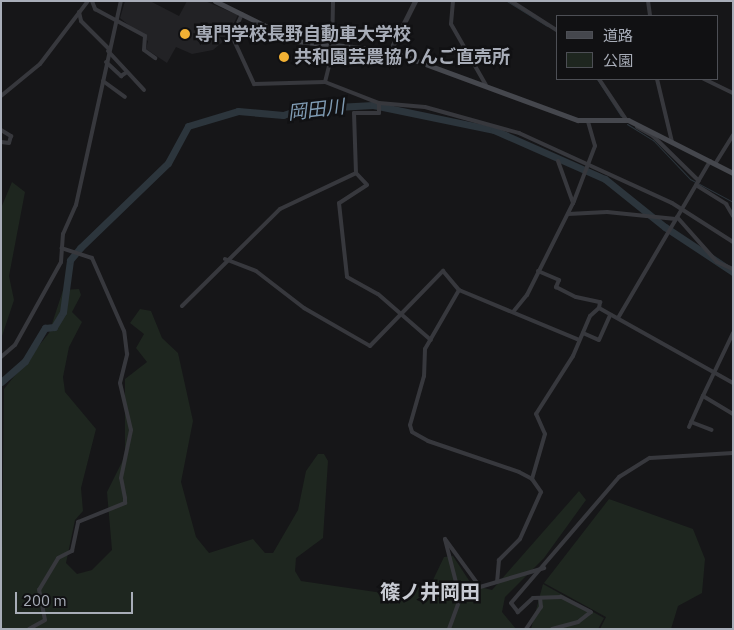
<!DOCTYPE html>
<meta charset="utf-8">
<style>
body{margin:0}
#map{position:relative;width:734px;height:630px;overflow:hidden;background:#161618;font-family:"IBM Plex Sans","Noto Sans JP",sans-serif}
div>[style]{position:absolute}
.built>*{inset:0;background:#222225}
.green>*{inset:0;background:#1e261f}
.stream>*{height:1px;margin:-0.5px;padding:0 0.5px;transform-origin:0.5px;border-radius:0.5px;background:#2c353c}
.river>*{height:7px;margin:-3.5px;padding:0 3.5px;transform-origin:3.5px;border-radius:3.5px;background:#2c353c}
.minor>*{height:4px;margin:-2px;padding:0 2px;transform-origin:2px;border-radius:2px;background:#37383d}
.tertiary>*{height:4.5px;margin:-2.25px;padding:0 2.25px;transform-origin:2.25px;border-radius:2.25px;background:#37383d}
.secondary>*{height:5px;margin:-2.5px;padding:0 2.5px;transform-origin:2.5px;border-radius:2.5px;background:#45474d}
.dots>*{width:14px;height:14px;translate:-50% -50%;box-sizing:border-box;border:2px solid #111113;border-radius:50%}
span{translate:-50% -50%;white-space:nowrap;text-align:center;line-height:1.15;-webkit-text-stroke:5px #111113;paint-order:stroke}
.poi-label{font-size:18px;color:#a8adb8;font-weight:700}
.left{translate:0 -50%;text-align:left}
.water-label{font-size:19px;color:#7f9bb3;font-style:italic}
.quarter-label{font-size:20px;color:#c9ccd4;font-weight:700}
.frame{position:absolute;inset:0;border:2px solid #a8adb8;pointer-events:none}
.legend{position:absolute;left:556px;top:15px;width:162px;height:65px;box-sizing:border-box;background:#111113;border:1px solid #4d4f55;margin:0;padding:6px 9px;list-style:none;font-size:15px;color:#a8adb8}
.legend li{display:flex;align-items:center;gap:10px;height:25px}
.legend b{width:25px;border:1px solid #4d4f55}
.scale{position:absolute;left:15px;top:592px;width:118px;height:22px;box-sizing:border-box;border:2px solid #a8adb8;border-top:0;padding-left:6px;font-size:15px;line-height:18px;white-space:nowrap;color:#a8adb8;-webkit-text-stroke:4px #111113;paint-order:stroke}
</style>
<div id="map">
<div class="built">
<i style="clip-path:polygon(125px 1px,150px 1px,179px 16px,187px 1px,205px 1px,238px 15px,226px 39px,213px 50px,192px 54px,176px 47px,167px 63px,146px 49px,148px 41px,120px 18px)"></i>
</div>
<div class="green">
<i style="clip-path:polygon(12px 182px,25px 192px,9px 276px,14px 300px,1px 339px,1px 208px)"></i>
<i style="clip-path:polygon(79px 289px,81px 295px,72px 312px,82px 322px,69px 347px,63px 377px,65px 392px,96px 429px,81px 488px,83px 511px,75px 520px,66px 563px,77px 574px,92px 570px,112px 550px,107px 492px,125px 456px,125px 379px,147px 362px,136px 348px,144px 334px,130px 323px,140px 309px,151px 311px,162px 338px,178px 353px,193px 421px,181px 482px,196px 537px,209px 553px,253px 539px,265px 553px,273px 553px,298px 510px,306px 471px,318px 454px,324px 454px,328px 461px,323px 538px,296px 558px,295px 571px,301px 581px,403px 596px,433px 580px,444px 557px,453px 556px,472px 585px,492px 590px,579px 491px,586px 500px,544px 558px,505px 597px,502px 612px,516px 629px,1px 629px,4px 389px,49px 333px,63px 290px)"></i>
<i style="clip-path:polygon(609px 499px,693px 529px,705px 559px,702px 593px,678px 606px,671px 629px,600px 629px,606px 617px,544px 583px)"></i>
<i style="clip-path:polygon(543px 584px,604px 618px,598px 629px,531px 629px)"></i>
</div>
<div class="stream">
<i style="left:507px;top:1px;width:47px;rotate:32deg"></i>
<i style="left:597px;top:79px;width:44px;rotate:57deg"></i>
<i style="left:627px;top:124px;width:31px;rotate:32deg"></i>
<i style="left:653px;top:140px;width:54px;rotate:46.5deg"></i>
<i style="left:690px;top:179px;width:49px;rotate:28.1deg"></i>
</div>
<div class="river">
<i style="left:1px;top:382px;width:32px;rotate:-41deg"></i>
<i style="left:25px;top:361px;width:39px;rotate:-59deg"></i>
<i style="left:45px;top:328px;width:9px;rotate:-6deg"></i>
<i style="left:54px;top:327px;width:17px;rotate:-59deg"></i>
<i style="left:63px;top:312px;width:52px;rotate:-82.3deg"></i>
<i style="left:70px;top:260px;width:16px;rotate:-50deg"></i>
<i style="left:80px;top:248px;width:122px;rotate:-44deg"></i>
<i style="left:168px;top:163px;width:42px;rotate:-61.6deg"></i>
<i style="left:188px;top:126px;width:52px;rotate:-16.7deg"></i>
<i style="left:238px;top:111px;width:45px;rotate:5.1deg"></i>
<i style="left:283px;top:115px;width:19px;rotate:-18deg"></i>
<i style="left:301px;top:109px;width:72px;rotate:-3.2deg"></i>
<i style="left:373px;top:105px;width:124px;rotate:11.7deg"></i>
<i style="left:494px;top:130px;width:121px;rotate:23.8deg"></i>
<i style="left:605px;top:179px;width:77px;rotate:38.7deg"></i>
<i style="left:665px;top:227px;width:82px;rotate:33.5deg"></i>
</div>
<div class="minor">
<i style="left:92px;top:1px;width:9px;rotate:69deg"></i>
<i style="left:95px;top:9px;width:57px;rotate:28.4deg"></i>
<i style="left:145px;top:36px;width:14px;rotate:94deg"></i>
<i style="left:144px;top:50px;width:14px;rotate:36deg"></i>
<i style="left:453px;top:1px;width:23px;rotate:95deg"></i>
<i style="left:451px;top:24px;width:70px;rotate:60.2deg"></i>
<i style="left:511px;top:1px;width:56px;rotate:32.6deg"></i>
<i style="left:648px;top:1px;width:15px;rotate:82deg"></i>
<i style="left:79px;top:12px;width:9px;rotate:77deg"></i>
<i style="left:81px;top:21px;width:40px;rotate:45deg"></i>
<i style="left:242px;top:14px;width:24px;rotate:114deg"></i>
<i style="left:232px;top:36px;width:53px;rotate:65.4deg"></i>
<i style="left:254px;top:84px;width:71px;rotate:-1.6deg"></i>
<i style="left:325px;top:82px;width:58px;rotate:21.3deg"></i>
<i style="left:379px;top:103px;width:46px;rotate:5deg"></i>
<i style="left:425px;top:107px;width:98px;rotate:15.5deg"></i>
<i style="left:519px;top:133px;width:168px;rotate:24.6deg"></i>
<i style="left:672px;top:203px;width:72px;rotate:32.6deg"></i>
<i style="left:108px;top:51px;width:53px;rotate:47.3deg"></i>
<i style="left:106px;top:62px;width:21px;rotate:43deg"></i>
<i style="left:121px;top:76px;width:7px;rotate:-34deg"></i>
<i style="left:599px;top:79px;width:50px;rotate:56.3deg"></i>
<i style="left:657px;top:79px;width:65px;rotate:76.6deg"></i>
<i style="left:704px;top:79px;width:32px;rotate:26deg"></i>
<i style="left:103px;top:81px;width:27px;rotate:36deg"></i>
<i style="left:325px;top:82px;width:29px;rotate:-76deg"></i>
<i style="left:332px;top:54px;width:53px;rotate:-88.9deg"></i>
<i style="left:1px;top:96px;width:50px;rotate:-39.4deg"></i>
<i style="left:40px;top:64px;width:79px;rotate:-52.7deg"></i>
<i style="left:379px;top:103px;width:10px;rotate:90deg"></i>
<i style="left:379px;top:113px;width:25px;rotate:180deg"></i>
<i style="left:354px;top:113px;width:60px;rotate:88.1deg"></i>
<i style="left:356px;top:173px;width:16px;rotate:47deg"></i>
<i style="left:367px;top:185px;width:33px;rotate:147deg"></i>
<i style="left:339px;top:203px;width:74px;rotate:83.8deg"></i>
<i style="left:347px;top:277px;width:35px;rotate:29deg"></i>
<i style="left:378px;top:294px;width:70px;rotate:41deg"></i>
<i style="left:637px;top:127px;width:18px;rotate:29deg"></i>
<i style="left:653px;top:136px;width:64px;rotate:44.4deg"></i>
<i style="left:1px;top:130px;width:12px;rotate:31deg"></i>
<i style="left:11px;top:136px;width:7px;rotate:106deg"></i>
<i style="left:9px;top:143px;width:8px;rotate:-173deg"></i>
<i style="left:558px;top:161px;width:45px;rotate:70.3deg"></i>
<i style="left:715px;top:164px;width:34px;rotate:-58deg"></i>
<i style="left:696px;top:185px;width:36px;rotate:32deg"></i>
<i style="left:726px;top:204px;width:14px;rotate:60deg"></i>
<i style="left:568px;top:214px;width:39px;rotate:-3deg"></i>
<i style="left:607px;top:212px;width:69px;rotate:5.8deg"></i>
<i style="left:677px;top:217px;width:60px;rotate:48.4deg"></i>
<i style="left:717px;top:262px;width:17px;rotate:24deg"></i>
<i style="left:225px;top:259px;width:33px;rotate:21deg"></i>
<i style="left:256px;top:271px;width:61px;rotate:37.6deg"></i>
<i style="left:304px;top:308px;width:76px;rotate:29.9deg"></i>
<i style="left:370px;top:346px;width:105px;rotate:-45.8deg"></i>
<i style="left:443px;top:271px;width:25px;rotate:50deg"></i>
<i style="left:459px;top:290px;width:130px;rotate:22.6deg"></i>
<i style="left:538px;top:271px;width:23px;rotate:23deg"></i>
<i style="left:559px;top:280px;width:8px;rotate:113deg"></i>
<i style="left:556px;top:287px;width:22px;rotate:27deg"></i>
<i style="left:576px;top:297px;width:25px;rotate:12deg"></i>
<i style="left:600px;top:302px;width:6px;rotate:99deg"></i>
<i style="left:459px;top:290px;width:68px;rotate:120deg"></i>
<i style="left:425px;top:349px;width:27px;rotate:92deg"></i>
<i style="left:424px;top:376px;width:51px;rotate:105.9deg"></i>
<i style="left:410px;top:425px;width:7px;rotate:74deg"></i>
<i style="left:412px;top:432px;width:18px;rotate:29deg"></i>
<i style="left:428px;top:441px;width:96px;rotate:18.8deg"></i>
<i style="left:519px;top:472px;width:15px;rotate:28deg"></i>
<i style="left:532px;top:479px;width:16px;rotate:55deg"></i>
<i style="left:541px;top:492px;width:51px;rotate:114.1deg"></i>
<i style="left:520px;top:539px;width:30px;rotate:135deg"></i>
<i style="left:499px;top:560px;width:22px;rotate:95deg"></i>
<i style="left:182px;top:306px;width:138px;rotate:-44.7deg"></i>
<i style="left:280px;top:209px;width:84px;rotate:-25.3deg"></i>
<i style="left:599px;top:308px;width:154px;rotate:29.2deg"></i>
<i style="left:513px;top:312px;width:22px;rotate:-51deg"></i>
<i style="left:527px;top:295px;width:105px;rotate:-63.4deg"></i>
<i style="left:574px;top:201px;width:59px;rotate:-69.1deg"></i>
<i style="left:595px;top:146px;width:26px;rotate:-106deg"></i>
<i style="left:618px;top:318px;width:182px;rotate:-59.6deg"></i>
<i style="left:583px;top:333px;width:17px;rotate:24deg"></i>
<i style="left:599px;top:340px;width:27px;rotate:-66deg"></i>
<i style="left:733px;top:333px;width:70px;rotate:115.5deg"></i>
<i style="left:703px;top:396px;width:35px;rotate:31deg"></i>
<i style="left:1px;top:357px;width:18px;rotate:-41deg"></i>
<i style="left:15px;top:345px;width:95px;rotate:-61deg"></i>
<i style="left:61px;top:262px;width:28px;rotate:-86deg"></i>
<i style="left:63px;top:234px;width:32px;rotate:-66deg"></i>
<i style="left:76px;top:205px;width:209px;rotate:-77.6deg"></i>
<i style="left:691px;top:422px;width:22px;rotate:21deg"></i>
<i style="left:689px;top:427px;width:34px;rotate:-66deg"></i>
<i style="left:532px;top:479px;width:47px;rotate:-73.9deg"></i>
<i style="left:545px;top:434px;width:22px;rotate:-114deg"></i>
<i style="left:536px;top:414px;width:69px;rotate:-57.5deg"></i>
<i style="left:573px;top:356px;width:43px;rotate:-67deg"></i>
<i style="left:590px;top:316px;width:12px;rotate:-42deg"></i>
<i style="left:29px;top:629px;width:18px;rotate:-29deg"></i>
<i style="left:45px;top:620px;width:31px;rotate:-101deg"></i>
<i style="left:39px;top:590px;width:37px;rotate:-59deg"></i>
<i style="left:58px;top:558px;width:16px;rotate:-27deg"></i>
<i style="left:72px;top:551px;width:30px;rotate:-78deg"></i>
<i style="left:78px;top:522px;width:51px;rotate:-22deg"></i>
<i style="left:125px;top:503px;width:5px;rotate:-90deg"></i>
<i style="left:125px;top:498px;width:20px;rotate:-101deg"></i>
<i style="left:121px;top:478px;width:49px;rotate:-78.2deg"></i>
<i style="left:131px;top:430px;width:48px;rotate:-103.2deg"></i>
<i style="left:120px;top:383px;width:30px;rotate:-76deg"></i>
<i style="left:127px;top:354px;width:23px;rotate:-97deg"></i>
<i style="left:124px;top:331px;width:80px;rotate:-113.7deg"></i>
<i style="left:92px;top:258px;width:32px;rotate:-162deg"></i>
<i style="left:449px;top:629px;width:33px;rotate:-70deg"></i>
<i style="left:460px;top:598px;width:61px;rotate:-104.3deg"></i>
<i style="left:445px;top:539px;width:59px;rotate:53.9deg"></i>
<i style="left:480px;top:587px;width:67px;rotate:-16.5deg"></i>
<i style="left:526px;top:629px;width:27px;rotate:-56deg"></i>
<i style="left:541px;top:607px;width:9px;rotate:-96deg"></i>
<i style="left:552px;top:629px;width:27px;rotate:-15deg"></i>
<i style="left:578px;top:622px;width:16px;rotate:-38deg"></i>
<i style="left:591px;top:612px;width:34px;rotate:-153deg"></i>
<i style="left:561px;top:597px;width:28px;rotate:178deg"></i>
<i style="left:533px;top:598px;width:21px;rotate:137deg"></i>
<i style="left:518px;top:612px;width:11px;rotate:-128deg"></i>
<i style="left:511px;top:603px;width:166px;rotate:-49.4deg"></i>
<i style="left:619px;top:477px;width:36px;rotate:-32deg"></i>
<i style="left:650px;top:458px;width:83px;rotate:-3.4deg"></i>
</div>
<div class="tertiary">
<i style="left:390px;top:51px;width:56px;rotate:-63.4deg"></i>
</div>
<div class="secondary">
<i style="left:215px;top:1px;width:90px;rotate:26.3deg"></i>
<i style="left:296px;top:41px;width:95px;rotate:6.1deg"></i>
<i style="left:390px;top:51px;width:200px;rotate:20.2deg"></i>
<i style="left:578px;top:120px;width:50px"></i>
<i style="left:628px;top:120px;width:118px;rotate:26.8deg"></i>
</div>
<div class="dots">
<i style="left:185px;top:34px;background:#f2b134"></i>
<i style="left:284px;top:57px;background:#f2b134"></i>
</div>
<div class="poi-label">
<span class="left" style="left:195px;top:34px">専門学校長野自動車大学校</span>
<span class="left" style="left:294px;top:57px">共和園芸農協りんご直売所</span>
</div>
<div class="water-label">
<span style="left:316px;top:110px;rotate:-7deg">岡田川</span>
</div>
<div class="quarter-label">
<span style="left:430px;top:591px">篠ノ井岡田</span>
</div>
<div class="frame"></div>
<ul class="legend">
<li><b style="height:6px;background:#45474d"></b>道路</li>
<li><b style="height:14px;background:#1e261f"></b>公園</li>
</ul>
<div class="scale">200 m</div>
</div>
